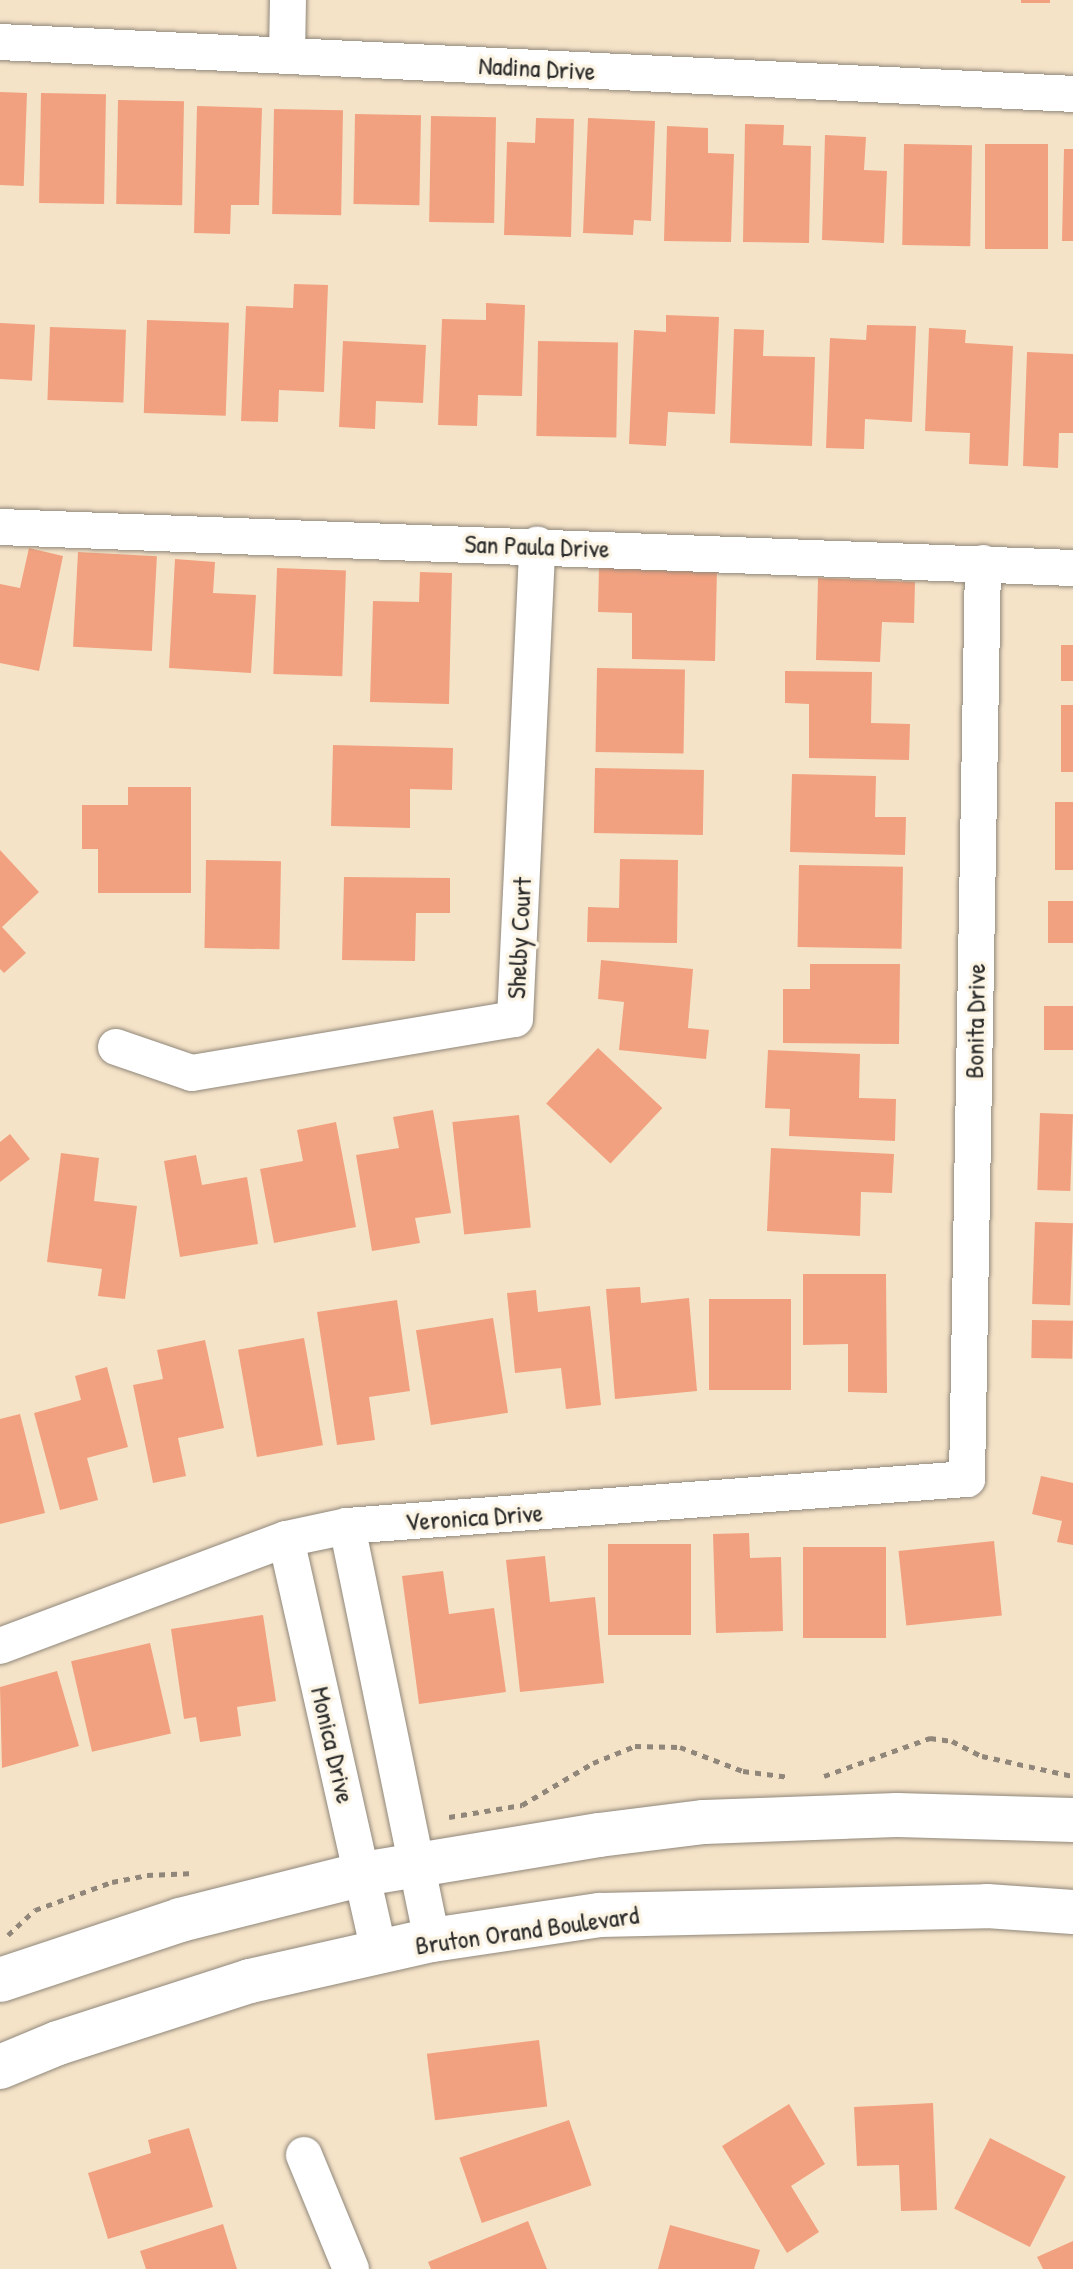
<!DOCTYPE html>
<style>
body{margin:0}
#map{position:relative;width:1073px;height:2269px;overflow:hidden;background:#f5e3c8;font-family:"Patrick Hand",sans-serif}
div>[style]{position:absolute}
.building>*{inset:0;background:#f1a17f;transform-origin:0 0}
.path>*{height:5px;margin-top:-2.5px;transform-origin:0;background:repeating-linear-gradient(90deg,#90877a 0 6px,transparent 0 12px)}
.roads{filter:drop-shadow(0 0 2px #90877a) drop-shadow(0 0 2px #90877a)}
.minor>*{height:36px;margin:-18px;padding:0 18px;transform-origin:18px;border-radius:18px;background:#fff}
.major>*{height:44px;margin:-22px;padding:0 22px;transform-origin:22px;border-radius:22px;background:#fff}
span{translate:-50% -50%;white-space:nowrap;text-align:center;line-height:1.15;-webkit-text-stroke:7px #fcf5e5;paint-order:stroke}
.street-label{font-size:26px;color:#2b2b2b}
</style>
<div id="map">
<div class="building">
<i style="left:1021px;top:0;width:29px;height:3px"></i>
<i style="left:0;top:92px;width:27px;height:93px;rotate:2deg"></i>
<i style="left:41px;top:93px;width:65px;height:110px;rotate:1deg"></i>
<i style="left:118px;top:100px;width:66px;height:104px;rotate:1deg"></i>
<i style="clip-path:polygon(197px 106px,262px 108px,259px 205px,231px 205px,230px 234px,194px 233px)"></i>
<i style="left:274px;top:109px;width:69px;height:105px;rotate:1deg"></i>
<i style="left:355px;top:114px;width:66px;height:90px;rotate:1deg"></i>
<i style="left:431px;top:116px;width:65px;height:106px;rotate:1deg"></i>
<i style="clip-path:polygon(536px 118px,574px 119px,571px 237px,504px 235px,507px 142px,535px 143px)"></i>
<i style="clip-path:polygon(588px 118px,655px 121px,651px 221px,634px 220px,633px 235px,583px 233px)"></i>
<i style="clip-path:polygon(745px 124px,784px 125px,783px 145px,811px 146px,809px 243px,743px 242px)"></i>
<i style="clip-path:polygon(667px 126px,708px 128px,708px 153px,734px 154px,731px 242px,664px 241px)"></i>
<i style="clip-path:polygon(825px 135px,866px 137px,864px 170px,887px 171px,884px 243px,822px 240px)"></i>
<i style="left:904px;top:144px;width:68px;height:101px;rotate:1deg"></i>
<i style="left:985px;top:144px;width:63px;height:105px"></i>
<i style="clip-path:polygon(1064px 149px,1073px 149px,1073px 241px,1062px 241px)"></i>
<i style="clip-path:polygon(294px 284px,328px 285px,324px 392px,279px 390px,278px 422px,241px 421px,246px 306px,293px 308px)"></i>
<i style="clip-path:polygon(486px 303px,525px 305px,522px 396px,478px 395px,477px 426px,438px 425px,442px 319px,486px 320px)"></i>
<i style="clip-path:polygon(666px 315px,719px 317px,715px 414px,668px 412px,666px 446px,629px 444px,634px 330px,666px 332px)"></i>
<i style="left:147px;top:320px;width:82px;height:93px;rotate:2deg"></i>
<i style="left:0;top:323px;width:35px;height:56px;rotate:3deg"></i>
<i style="clip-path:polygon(867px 325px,916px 326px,912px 422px,865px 419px,864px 449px,826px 448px,830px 338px,866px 340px)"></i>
<i style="left:50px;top:327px;width:76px;height:73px;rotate:2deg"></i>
<i style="clip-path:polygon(929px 328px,966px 330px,965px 343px,1013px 346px,1008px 466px,969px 464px,970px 433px,925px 431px)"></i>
<i style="clip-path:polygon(734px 329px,764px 330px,763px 356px,815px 357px,812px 446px,730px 443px)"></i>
<i style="clip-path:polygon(343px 341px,426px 345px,423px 403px,376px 401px,375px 429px,339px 427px)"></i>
<i style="left:538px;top:341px;width:80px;height:95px;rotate:1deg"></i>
<i style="clip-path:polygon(1027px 352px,1073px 354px,1073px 433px,1059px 433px,1058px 468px,1023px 466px)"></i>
<i style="clip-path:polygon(29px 548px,63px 556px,39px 671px,0 663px,0 584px,20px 588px)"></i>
<i style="left:78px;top:552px;width:79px;height:95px;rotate:3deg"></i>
<i style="clip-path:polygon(175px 559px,215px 562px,213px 593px,256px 595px,251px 673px,169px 668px)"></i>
<i style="clip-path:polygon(599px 566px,717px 568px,715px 661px,632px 659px,632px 613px,598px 612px)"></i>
<i style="left:277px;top:568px;width:69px;height:106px;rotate:2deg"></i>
<i style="clip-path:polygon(420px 572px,452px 573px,449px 704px,370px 702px,373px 601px,419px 602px)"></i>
<i style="clip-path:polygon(818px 578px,915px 582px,914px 623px,882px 622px,880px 662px,816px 660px)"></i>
<i style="left:1061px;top:645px;width:12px;height:36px"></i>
<i style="left:597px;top:668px;width:88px;height:84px;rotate:1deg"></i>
<i style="clip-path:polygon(785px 671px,872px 672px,871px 723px,910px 724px,909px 760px,809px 758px,809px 704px,785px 703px)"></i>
<i style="left:1061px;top:705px;width:12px;height:67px"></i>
<i style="clip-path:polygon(333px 745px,453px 748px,452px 790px,410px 789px,410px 828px,331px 826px)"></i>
<i style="left:595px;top:768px;width:109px;height:65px;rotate:1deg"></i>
<i style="clip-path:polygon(792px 774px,876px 776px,875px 817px,906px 817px,905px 855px,790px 852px)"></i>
<i style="clip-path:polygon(128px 787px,191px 787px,191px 893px,98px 893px,98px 849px,82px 849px,82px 805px,128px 805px)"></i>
<i style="left:1055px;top:802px;width:18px;height:68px"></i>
<i style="clip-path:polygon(0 850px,39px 892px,2px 927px,26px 953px,4px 973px,0 969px)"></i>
<i style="clip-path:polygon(620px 859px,678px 860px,677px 943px,587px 942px,588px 907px,619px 908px)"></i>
<i style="left:206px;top:860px;width:75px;height:88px;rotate:1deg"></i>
<i style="left:799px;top:865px;width:104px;height:82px;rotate:1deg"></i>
<i style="clip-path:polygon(344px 877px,450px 878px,450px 913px,416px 913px,415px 961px,342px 960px)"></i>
<i style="left:1073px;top:901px;width:42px;height:25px;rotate:90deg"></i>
<i style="clip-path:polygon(601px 960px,693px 969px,688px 1028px,709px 1030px,706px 1059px,619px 1050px,624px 1002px,598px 999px)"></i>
<i style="clip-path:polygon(810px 964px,900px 964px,899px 1044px,783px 1043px,783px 989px,810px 989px)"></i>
<i style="left:1044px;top:1006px;width:29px;height:44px"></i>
<i style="left:598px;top:1048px;width:88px;height:76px;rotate:43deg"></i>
<i style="clip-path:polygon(768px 1050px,860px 1054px,859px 1098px,896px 1099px,895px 1141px,789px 1136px,790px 1109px,765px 1108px)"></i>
<i style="clip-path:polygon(433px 1110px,451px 1213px,415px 1218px,420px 1243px,372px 1251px,356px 1155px,399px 1148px,393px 1117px)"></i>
<i style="left:1040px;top:1113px;width:33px;height:77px;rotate:2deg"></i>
<i style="left:519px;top:1115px;width:113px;height:67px;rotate:84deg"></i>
<i style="clip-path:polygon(336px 1122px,356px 1227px,274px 1243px,260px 1169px,303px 1161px,297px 1130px)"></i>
<i style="clip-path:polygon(10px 1134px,30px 1159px,0 1182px,0 1142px)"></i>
<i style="clip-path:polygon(771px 1148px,894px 1154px,892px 1193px,861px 1192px,860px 1236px,767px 1231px)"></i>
<i style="clip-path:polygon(61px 1153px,99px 1158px,94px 1201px,137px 1206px,125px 1299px,98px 1296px,102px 1269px,47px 1262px)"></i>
<i style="clip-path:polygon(196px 1155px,202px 1185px,247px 1177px,258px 1244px,180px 1257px,164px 1161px)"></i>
<i style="left:1035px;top:1222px;width:38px;height:82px;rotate:2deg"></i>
<i style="clip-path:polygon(803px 1274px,886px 1274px,887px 1393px,848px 1392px,848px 1344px,803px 1345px)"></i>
<i style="clip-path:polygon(640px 1287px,641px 1303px,689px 1298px,697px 1391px,615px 1399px,606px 1289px)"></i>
<i style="clip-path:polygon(536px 1290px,538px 1312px,590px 1306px,601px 1405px,566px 1409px,561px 1368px,515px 1373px,507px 1293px)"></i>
<i style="left:709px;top:1299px;width:82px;height:91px"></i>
<i style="clip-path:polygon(397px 1300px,410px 1391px,369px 1397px,375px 1440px,337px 1445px,317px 1312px)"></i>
<i style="left:493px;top:1318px;width:96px;height:78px;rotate:81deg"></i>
<i style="left:1032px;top:1320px;width:41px;height:38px;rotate:1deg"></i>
<i style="left:304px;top:1338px;width:109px;height:67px;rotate:80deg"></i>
<i style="clip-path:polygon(205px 1340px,224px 1428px,178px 1438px,186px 1476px,153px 1483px,133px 1385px,163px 1379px,157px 1350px)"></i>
<i style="clip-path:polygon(107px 1367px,128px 1447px,87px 1458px,98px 1500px,60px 1510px,34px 1413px,81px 1400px,75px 1376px)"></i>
<i style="clip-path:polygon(20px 1414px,45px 1513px,0 1524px,0 1419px)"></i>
<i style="clip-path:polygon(1041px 1476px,1073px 1483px,1073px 1545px,1057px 1542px,1062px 1521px,1032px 1514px)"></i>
<i style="clip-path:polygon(749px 1533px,750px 1558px,781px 1557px,783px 1631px,716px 1633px,713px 1534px)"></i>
<i style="left:994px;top:1541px;width:75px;height:96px;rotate:84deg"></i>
<i style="left:608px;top:1544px;width:83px;height:91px"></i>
<i style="left:803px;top:1547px;width:83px;height:91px"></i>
<i style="clip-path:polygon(545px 1556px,550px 1602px,595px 1597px,604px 1683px,520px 1692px,506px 1560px)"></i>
<i style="clip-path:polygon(443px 1571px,449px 1614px,494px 1608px,506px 1692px,419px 1704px,402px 1576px)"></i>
<i style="clip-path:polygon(263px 1615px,276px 1701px,237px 1707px,241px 1736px,200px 1742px,196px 1717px,184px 1719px,171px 1629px)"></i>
<i style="left:150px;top:1643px;width:93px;height:81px;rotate:77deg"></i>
<i style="clip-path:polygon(57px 1671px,79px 1746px,2px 1768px,0 1687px)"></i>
<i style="left:539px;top:2040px;width:67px;height:113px;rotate:83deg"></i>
<i style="clip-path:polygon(933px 2103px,937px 2210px,901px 2211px,899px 2165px,857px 2166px,854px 2107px)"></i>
<i style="clip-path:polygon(789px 2104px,825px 2164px,791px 2186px,819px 2232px,787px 2253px,722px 2146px)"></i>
<i style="left:569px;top:2120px;width:69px;height:116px;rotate:71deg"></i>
<i style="clip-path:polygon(189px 2128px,213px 2207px,108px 2239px,88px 2173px,151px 2153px,148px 2140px)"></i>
<i style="left:990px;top:2138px;width:85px;height:79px;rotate:27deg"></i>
<i style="clip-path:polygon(528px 2221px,547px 2269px,431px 2269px,428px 2262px)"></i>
<i style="clip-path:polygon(223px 2224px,237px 2269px,146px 2269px,140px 2251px)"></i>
<i style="clip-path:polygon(670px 2225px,760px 2250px,754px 2269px,658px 2269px)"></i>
<i style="clip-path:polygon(1073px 2241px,1073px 2269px,1043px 2269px,1037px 2257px)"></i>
</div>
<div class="path">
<i style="left:824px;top:1776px;width:113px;rotate:-19.7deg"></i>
<i style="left:930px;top:1738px;width:22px;rotate:8deg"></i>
<i style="left:952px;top:1741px;width:34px;rotate:27deg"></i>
<i style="left:982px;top:1756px;width:93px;rotate:12.4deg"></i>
<i style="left:449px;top:1817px;width:74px;rotate:-9.3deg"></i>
<i style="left:522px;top:1805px;width:82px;rotate:-30.6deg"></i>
<i style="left:593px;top:1763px;width:45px;rotate:-22deg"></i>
<i style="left:635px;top:1746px;width:45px;rotate:1.3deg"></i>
<i style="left:680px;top:1747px;width:67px;rotate:20.9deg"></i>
<i style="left:743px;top:1771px;width:47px;rotate:7.3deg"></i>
<i style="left:8px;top:1935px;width:37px;rotate:-43deg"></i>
<i style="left:35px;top:1910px;width:82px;rotate:-20deg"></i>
<i style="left:112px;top:1882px;width:36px;rotate:-11deg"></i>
<i style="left:147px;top:1875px;width:48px;rotate:-2.4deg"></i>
</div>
<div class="roads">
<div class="minor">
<i style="left:0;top:42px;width:1074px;rotate:2.77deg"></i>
<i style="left:287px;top:56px;width:56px;rotate:-89deg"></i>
<i style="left:0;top:527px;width:1074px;rotate:2.19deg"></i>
<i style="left:116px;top:1047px;width:80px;rotate:18.9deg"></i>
<i style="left:192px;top:1073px;width:327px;rotate:-9.5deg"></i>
<i style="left:515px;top:1019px;width:475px;rotate:-87.3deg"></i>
<i style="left:347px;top:1526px;width:423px;rotate:78.4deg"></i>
<i style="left:286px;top:1539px;width:423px;rotate:77.3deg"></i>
<i style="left:0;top:1646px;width:305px;rotate:-20.5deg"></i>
<i style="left:286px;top:1539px;width:62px;rotate:-12deg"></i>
<i style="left:347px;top:1526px;width:622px;rotate:-4.34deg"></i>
<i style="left:967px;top:1479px;width:916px;rotate:-89deg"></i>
<i style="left:304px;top:2155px;width:123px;rotate:67.6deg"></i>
</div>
<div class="major">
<i style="left:0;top:1980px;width:190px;rotate:-18.4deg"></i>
<i style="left:180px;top:1920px;width:189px;rotate:-14.1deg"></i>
<i style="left:363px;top:1874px;width:239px;rotate:-9.4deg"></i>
<i style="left:599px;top:1835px;width:106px;rotate:-7.1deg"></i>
<i style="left:704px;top:1822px;width:193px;rotate:-2.1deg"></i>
<i style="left:897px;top:1815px;width:176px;rotate:1.6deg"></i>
<i style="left:0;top:2067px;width:63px;rotate:-22.5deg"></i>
<i style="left:58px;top:2043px;width:202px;rotate:-17.9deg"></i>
<i style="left:250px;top:1981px;width:187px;rotate:-12.7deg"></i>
<i style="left:432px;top:1940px;width:170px;rotate:-8.5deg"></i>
<i style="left:600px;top:1915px;width:387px;rotate:-1.3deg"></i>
<i style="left:987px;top:1906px;width:86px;rotate:4deg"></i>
</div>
</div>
<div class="street-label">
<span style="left:537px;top:68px;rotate:3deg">Nadina Drive</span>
<span style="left:537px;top:546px;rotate:2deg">San Paula Drive</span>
<span style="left:519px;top:938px;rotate:-87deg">Shelby Court</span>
<span style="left:975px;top:1021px;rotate:-89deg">Bonita Drive</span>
<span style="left:474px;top:1517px;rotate:-4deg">Veronica Drive</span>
<span style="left:333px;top:1745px;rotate:77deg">Monica Drive</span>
<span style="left:527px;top:1930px;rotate:-8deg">Bruton Orand Boulevard</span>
</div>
</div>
